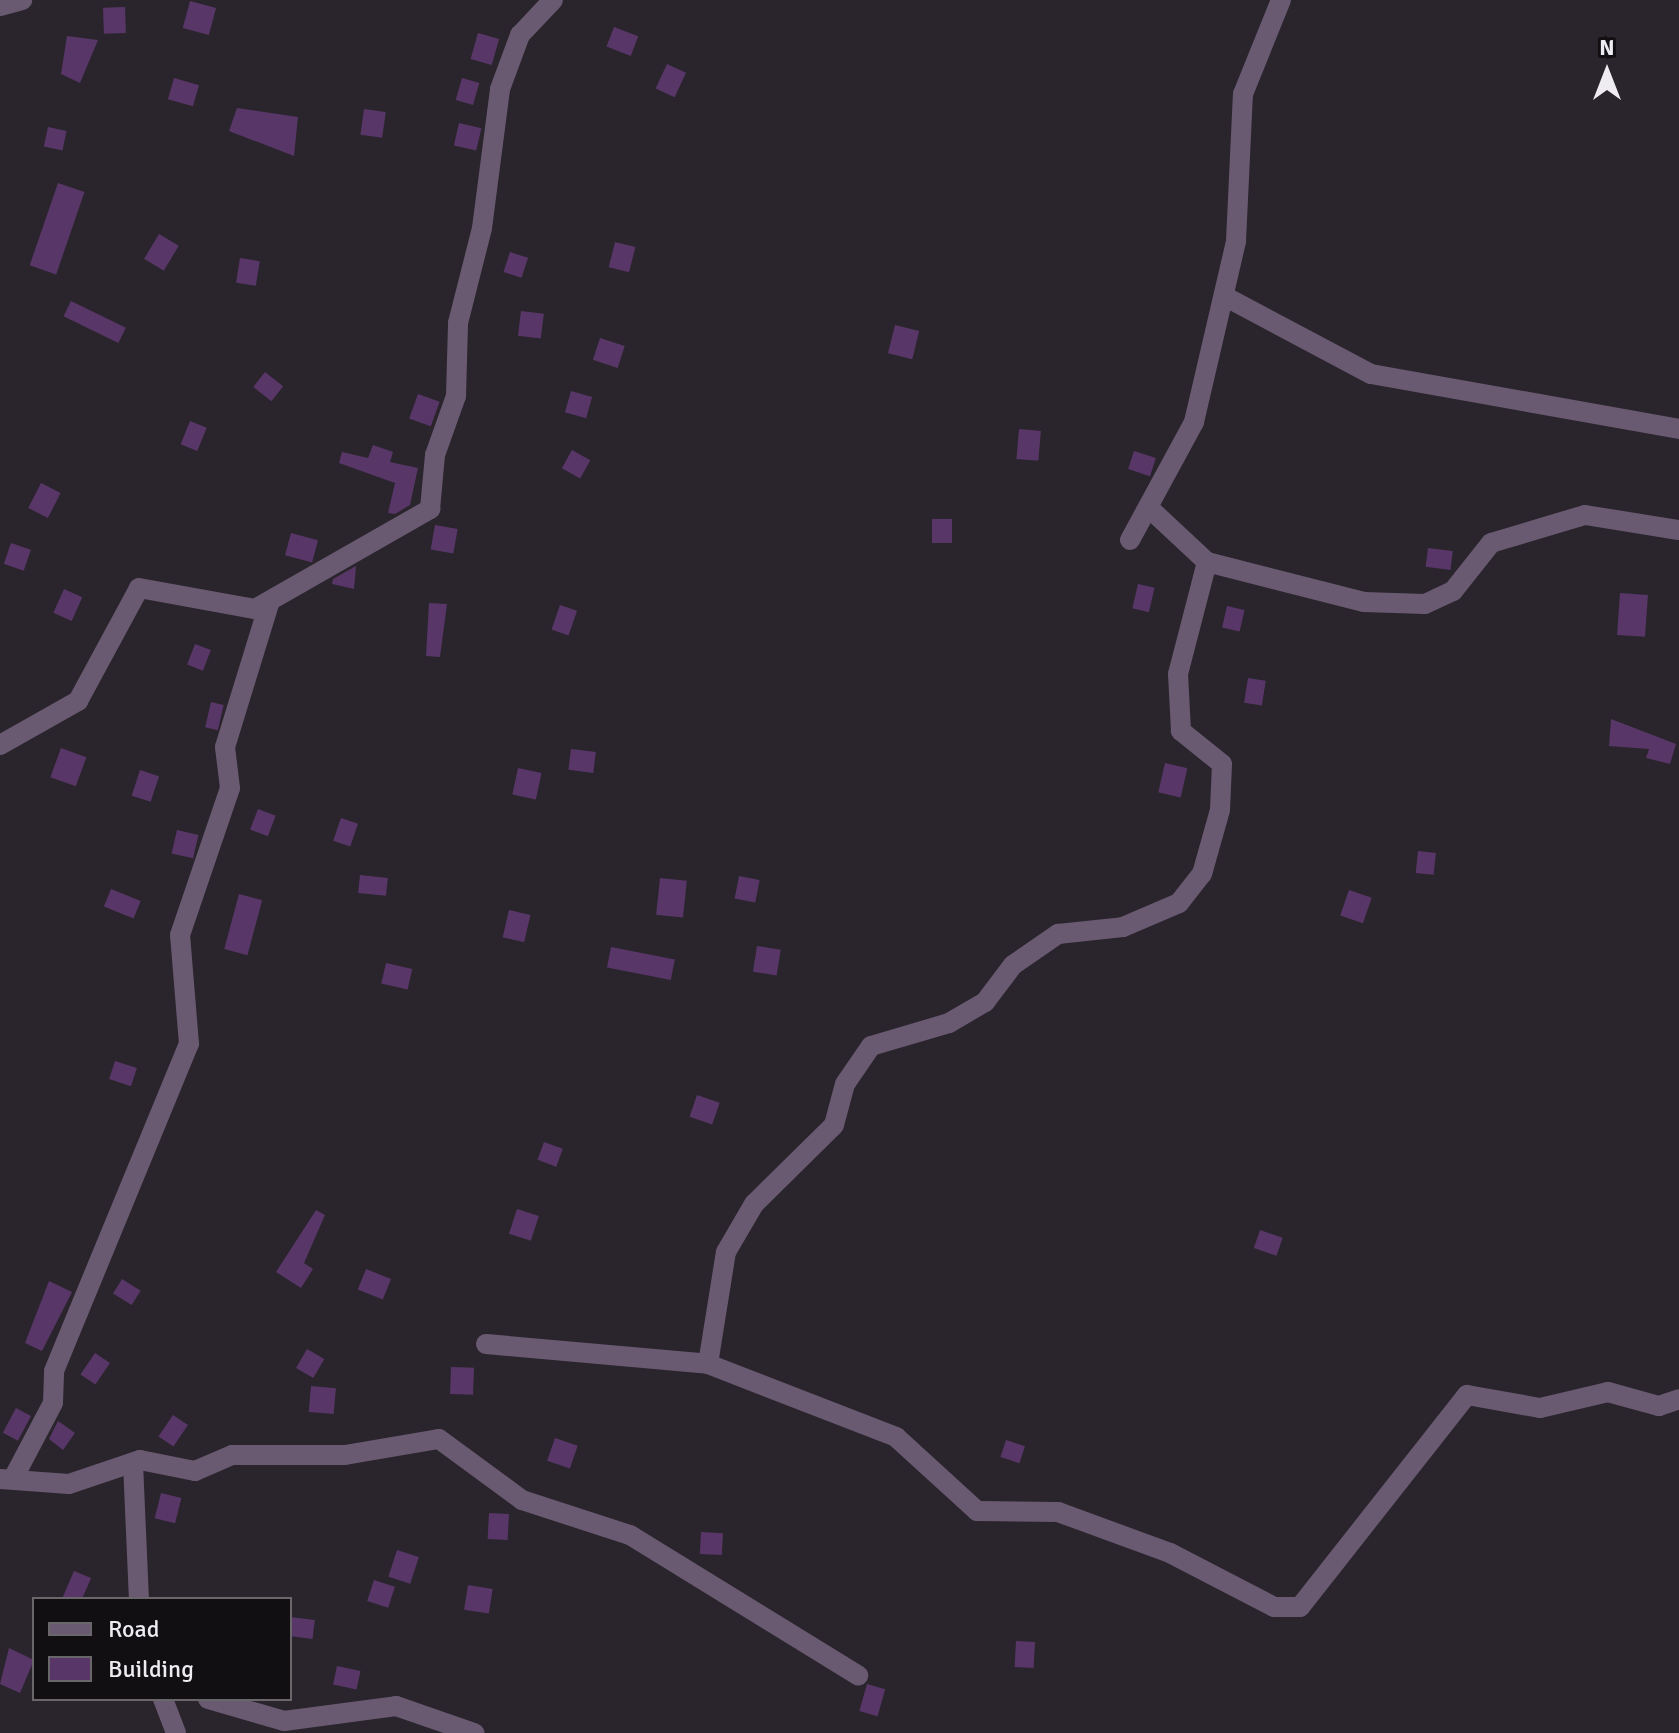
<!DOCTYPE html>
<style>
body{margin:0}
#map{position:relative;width:1679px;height:1733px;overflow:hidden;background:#2a252c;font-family:Signika,sans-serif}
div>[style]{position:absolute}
.building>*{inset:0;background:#583668;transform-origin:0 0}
.minor>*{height:20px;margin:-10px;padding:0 10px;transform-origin:10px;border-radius:10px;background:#695a72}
span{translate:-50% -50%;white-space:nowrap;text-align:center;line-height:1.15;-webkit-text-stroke:6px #110f12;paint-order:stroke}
.legend{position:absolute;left:32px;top:1597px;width:260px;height:104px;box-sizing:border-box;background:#110f12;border:2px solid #6a676b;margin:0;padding:10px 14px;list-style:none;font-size:24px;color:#efecf1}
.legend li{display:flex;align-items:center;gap:16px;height:40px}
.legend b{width:40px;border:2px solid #6a676b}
.north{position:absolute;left:1567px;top:32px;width:80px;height:80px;-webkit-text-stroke:6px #110f12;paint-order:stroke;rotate:0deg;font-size:22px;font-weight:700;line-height:32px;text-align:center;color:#efecf1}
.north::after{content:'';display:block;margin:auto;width:28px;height:36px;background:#efecf1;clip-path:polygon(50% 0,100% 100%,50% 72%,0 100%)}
</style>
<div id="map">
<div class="building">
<i style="left:190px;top:1px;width:27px;height:28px;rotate:15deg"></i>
<i style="left:125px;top:7px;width:26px;height:22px;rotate:88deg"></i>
<i style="left:614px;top:27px;width:26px;height:21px;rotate:21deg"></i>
<i style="left:478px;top:33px;width:22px;height:27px;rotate:16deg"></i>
<i style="clip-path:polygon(67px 36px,98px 40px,80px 83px,61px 74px)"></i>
<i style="left:667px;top:64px;width:21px;height:27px;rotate:25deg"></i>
<i style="left:174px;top:78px;width:26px;height:22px;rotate:16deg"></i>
<i style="left:462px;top:78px;width:18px;height:23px;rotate:16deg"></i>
<i style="clip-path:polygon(237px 108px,298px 117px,294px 156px,229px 131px)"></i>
<i style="left:364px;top:109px;width:22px;height:26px;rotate:8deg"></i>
<i style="left:459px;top:123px;width:23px;height:23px;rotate:13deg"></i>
<i style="left:48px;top:127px;width:19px;height:20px;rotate:12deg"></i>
<i style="left:58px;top:183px;width:28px;height:87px;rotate:19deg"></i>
<i style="left:159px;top:234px;width:23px;height:29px;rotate:31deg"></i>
<i style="left:615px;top:242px;width:21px;height:26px;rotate:14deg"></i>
<i style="left:510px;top:252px;width:19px;height:21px;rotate:18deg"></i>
<i style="left:240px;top:258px;width:20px;height:25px;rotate:9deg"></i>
<i style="left:71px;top:301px;width:61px;height:17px;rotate:26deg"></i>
<i style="left:521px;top:311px;width:23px;height:25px;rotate:7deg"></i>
<i style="left:895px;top:325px;width:25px;height:29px;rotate:14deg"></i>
<i style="left:600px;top:338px;width:26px;height:23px;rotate:18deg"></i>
<i style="left:265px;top:372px;width:23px;height:19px;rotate:38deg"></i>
<i style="left:571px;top:391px;width:22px;height:22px;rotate:16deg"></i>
<i style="left:418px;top:394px;width:23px;height:26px;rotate:20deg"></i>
<i style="left:190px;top:421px;width:18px;height:25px;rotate:22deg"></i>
<i style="left:1019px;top:429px;width:22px;height:30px;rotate:5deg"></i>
<i style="clip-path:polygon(373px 445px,393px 452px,390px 462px,418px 468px,410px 505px,395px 514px,388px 513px,395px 483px,339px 463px,342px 452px,368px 458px)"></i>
<i style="left:572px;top:450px;width:21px;height:21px;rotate:29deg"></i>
<i style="left:1134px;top:451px;width:23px;height:19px;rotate:18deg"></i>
<i style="left:41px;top:483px;width:22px;height:28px;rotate:27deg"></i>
<i style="left:932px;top:519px;width:20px;height:24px"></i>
<i style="left:435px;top:525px;width:23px;height:25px;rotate:10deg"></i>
<i style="left:291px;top:533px;width:28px;height:23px;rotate:15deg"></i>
<i style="left:11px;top:543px;width:21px;height:22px;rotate:19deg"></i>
<i style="left:1428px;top:548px;width:25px;height:19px;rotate:7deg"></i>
<i style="clip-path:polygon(356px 566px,354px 589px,332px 584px,333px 579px)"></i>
<i style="left:1138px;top:584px;width:17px;height:25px;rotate:13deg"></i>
<i style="left:64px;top:589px;width:20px;height:26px;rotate:24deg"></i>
<i style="left:1620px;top:593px;width:28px;height:42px;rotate:4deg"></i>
<i style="clip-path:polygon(429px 603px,447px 604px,440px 657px,426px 656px)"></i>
<i style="left:560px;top:605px;width:18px;height:26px;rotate:19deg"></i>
<i style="left:1227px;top:606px;width:18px;height:22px;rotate:13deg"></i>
<i style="left:195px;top:644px;width:17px;height:22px;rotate:21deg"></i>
<i style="left:1248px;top:678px;width:18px;height:25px;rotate:9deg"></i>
<i style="left:211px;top:702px;width:13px;height:26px;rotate:13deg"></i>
<i style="clip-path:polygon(1611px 719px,1676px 744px,1670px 764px,1646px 758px,1649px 749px,1609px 746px)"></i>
<i style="left:61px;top:748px;width:27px;height:31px;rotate:20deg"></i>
<i style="left:571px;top:749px;width:25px;height:21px;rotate:7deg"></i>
<i style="left:1165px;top:763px;width:23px;height:30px;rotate:13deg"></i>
<i style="left:518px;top:768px;width:24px;height:27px;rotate:12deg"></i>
<i style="left:140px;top:770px;width:20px;height:27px;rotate:18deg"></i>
<i style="left:258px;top:809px;width:19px;height:22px;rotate:21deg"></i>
<i style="left:341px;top:818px;width:18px;height:24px;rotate:19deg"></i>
<i style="left:177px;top:830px;width:22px;height:24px;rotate:13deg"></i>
<i style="left:1418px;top:851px;width:18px;height:22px;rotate:6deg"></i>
<i style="left:360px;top:875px;width:28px;height:18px;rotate:6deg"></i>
<i style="left:739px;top:876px;width:21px;height:23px;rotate:11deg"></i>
<i style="left:660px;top:878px;width:27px;height:37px;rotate:6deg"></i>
<i style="left:111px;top:889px;width:32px;height:19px;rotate:22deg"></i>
<i style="left:1349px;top:890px;width:24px;height:27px;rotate:19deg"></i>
<i style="left:239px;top:894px;width:24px;height:57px;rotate:15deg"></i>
<i style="left:509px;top:910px;width:22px;height:28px;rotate:13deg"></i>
<i style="left:757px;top:946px;width:24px;height:26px;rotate:9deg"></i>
<i style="left:611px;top:947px;width:65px;height:21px;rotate:11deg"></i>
<i style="left:386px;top:963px;width:27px;height:21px;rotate:13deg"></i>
<i style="left:115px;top:1061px;width:23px;height:19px;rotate:18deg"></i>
<i style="left:697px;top:1095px;width:24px;height:23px;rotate:19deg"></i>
<i style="left:544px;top:1142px;width:20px;height:19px;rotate:20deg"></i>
<i style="left:517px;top:1209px;width:23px;height:26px;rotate:18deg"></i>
<i style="clip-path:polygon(316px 1210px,325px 1215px,304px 1263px,313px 1269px,301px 1288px,276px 1272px)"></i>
<i style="left:1260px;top:1230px;width:24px;height:19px;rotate:19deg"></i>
<i style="left:366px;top:1269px;width:27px;height:22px;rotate:22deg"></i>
<i style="left:122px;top:1279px;width:22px;height:17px;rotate:32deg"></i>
<i style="clip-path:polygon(49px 1281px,72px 1292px,42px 1351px,25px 1343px)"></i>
<i style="left:307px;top:1349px;width:20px;height:22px;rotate:30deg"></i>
<i style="left:95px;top:1353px;width:18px;height:26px;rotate:34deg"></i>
<i style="left:451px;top:1367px;width:23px;height:27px;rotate:2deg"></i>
<i style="left:311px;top:1386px;width:25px;height:26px;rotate:5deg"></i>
<i style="left:16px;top:1408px;width:17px;height:28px;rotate:28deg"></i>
<i style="left:173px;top:1415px;width:18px;height:26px;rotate:34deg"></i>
<i style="clip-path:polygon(58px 1421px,75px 1433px,63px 1450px,49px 1439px)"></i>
<i style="left:555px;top:1438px;width:24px;height:24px;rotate:19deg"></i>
<i style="left:1006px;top:1440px;width:20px;height:18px;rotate:18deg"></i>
<i style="left:161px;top:1493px;width:21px;height:26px;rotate:14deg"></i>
<i style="left:489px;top:1513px;width:20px;height:26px;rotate:3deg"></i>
<i style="left:701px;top:1532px;width:22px;height:22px;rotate:3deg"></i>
<i style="left:397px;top:1550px;width:23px;height:28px;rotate:18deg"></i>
<i style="clip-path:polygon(74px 1571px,91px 1578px,82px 1599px,62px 1599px)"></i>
<i style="left:374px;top:1580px;width:22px;height:22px;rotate:18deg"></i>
<i style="left:468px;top:1585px;width:25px;height:25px;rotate:9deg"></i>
<i style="left:290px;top:1617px;width:25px;height:19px;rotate:7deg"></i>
<i style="left:1016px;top:1641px;width:19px;height:26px;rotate:3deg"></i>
<i style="clip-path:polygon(9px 1648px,34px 1660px,20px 1693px,0 1684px)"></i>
<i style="left:337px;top:1666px;width:24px;height:19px;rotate:12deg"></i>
<i style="left:867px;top:1684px;width:19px;height:28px;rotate:16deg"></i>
</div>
<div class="minor">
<i style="left:0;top:6px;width:23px;rotate:-15deg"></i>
<i style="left:1224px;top:296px;width:166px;rotate:28deg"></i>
<i style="left:1371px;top:374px;width:313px;rotate:10.1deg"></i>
<i style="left:1148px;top:507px;width:81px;rotate:43deg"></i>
<i style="left:1207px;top:562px;width:162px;rotate:14.3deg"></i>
<i style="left:1364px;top:602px;width:61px;rotate:1.9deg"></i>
<i style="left:1425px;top:604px;width:31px;rotate:-25deg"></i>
<i style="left:1453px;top:591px;width:61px;rotate:-51.6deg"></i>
<i style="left:1491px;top:543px;width:98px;rotate:-16.6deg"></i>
<i style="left:1585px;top:515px;width:95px;rotate:9.1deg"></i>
<i style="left:1130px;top:540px;width:134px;rotate:-61.5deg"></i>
<i style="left:1194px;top:422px;width:186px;rotate:-76.9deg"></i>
<i style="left:1236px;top:241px;width:147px;rotate:-87.3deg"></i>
<i style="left:1243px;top:94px;width:101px;rotate:-68deg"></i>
<i style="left:0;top:745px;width:90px;rotate:-29.4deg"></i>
<i style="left:78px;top:701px;width:128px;rotate:-61.6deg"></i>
<i style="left:139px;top:588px;width:118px;rotate:10.3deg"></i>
<i style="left:255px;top:609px;width:202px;rotate:-29.7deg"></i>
<i style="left:430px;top:509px;width:54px;rotate:-84.7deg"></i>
<i style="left:435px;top:455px;width:63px;rotate:-70.4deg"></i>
<i style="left:456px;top:396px;width:73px;rotate:-88.4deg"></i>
<i style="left:458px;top:323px;width:98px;rotate:-75.8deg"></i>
<i style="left:482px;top:228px;width:140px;rotate:-82.6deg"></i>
<i style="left:500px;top:89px;width:58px;rotate:-69.7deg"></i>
<i style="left:520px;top:35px;width:48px;rotate:-46.7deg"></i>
<i style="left:486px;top:1344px;width:223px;rotate:5.1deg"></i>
<i style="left:708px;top:1364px;width:202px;rotate:21.2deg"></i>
<i style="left:896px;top:1437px;width:110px;rotate:42.4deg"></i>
<i style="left:977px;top:1511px;width:81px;rotate:0.7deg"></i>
<i style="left:1058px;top:1512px;width:119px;rotate:20.1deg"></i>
<i style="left:1170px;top:1553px;width:117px;rotate:27.4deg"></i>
<i style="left:1274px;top:1607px;width:26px"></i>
<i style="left:1300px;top:1607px;width:270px;rotate:-51.8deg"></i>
<i style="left:1467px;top:1395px;width:74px;rotate:10.1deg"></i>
<i style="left:1540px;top:1408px;width:70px;rotate:-13.2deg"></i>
<i style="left:1608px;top:1392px;width:53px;rotate:15.4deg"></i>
<i style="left:1659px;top:1406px;width:21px;rotate:-19deg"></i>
<i style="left:708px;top:1364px;width:113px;rotate:-80.9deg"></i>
<i style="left:726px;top:1252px;width:56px;rotate:-59.7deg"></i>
<i style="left:754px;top:1204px;width:112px;rotate:-44.6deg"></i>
<i style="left:834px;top:1125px;width:42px;rotate:-75deg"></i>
<i style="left:845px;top:1084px;width:46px;rotate:-55.6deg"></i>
<i style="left:871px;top:1046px;width:81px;rotate:-16.4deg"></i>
<i style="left:949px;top:1023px;width:42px;rotate:-30.3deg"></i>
<i style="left:985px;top:1002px;width:46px;rotate:-52.9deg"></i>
<i style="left:1013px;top:965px;width:55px;rotate:-34.6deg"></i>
<i style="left:1058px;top:934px;width:65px;rotate:-6.1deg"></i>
<i style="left:1123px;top:927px;width:61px;rotate:-23.2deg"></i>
<i style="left:1179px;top:903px;width:37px;rotate:-52deg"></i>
<i style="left:1202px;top:874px;width:66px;rotate:-74.3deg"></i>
<i style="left:1220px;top:810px;width:46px;rotate:-87.5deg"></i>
<i style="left:1222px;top:764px;width:53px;rotate:-141.2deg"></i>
<i style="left:1181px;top:731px;width:57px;rotate:-93deg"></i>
<i style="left:1178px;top:674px;width:116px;rotate:-75.5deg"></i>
<i style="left:133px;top:1463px;width:136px;rotate:87.5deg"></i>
<i style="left:15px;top:1475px;width:81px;rotate:-62.2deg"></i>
<i style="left:53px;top:1403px;width:32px;rotate:-88deg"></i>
<i style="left:54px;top:1371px;width:354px;rotate:-67.6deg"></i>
<i style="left:189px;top:1044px;width:109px;rotate:-94.7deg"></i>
<i style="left:180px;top:935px;width:155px;rotate:-71.2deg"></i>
<i style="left:230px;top:788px;width:41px;rotate:-97deg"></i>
<i style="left:225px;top:747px;width:150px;rotate:-72.9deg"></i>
<i style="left:0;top:1479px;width:69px;rotate:4.1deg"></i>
<i style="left:69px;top:1484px;width:75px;rotate:-18.7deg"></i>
<i style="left:140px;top:1460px;width:56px;rotate:11.3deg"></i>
<i style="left:195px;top:1471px;width:40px;rotate:-23.4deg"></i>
<i style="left:232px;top:1455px;width:113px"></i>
<i style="left:345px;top:1455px;width:95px;rotate:-9.7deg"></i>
<i style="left:439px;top:1439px;width:103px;rotate:36.3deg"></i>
<i style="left:522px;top:1500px;width:114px;rotate:18deg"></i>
<i style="left:630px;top:1535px;width:268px;rotate:31.6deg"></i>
<i style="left:163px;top:1699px;width:36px;rotate:69deg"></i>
<i style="left:208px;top:1699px;width:79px;rotate:16.1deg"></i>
<i style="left:284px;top:1721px;width:113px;rotate:-7.6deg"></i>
<i style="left:396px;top:1706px;width:83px;rotate:19.1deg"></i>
</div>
<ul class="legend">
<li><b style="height:10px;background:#695a72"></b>Road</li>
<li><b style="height:22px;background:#583668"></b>Building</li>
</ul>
<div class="north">N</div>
</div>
